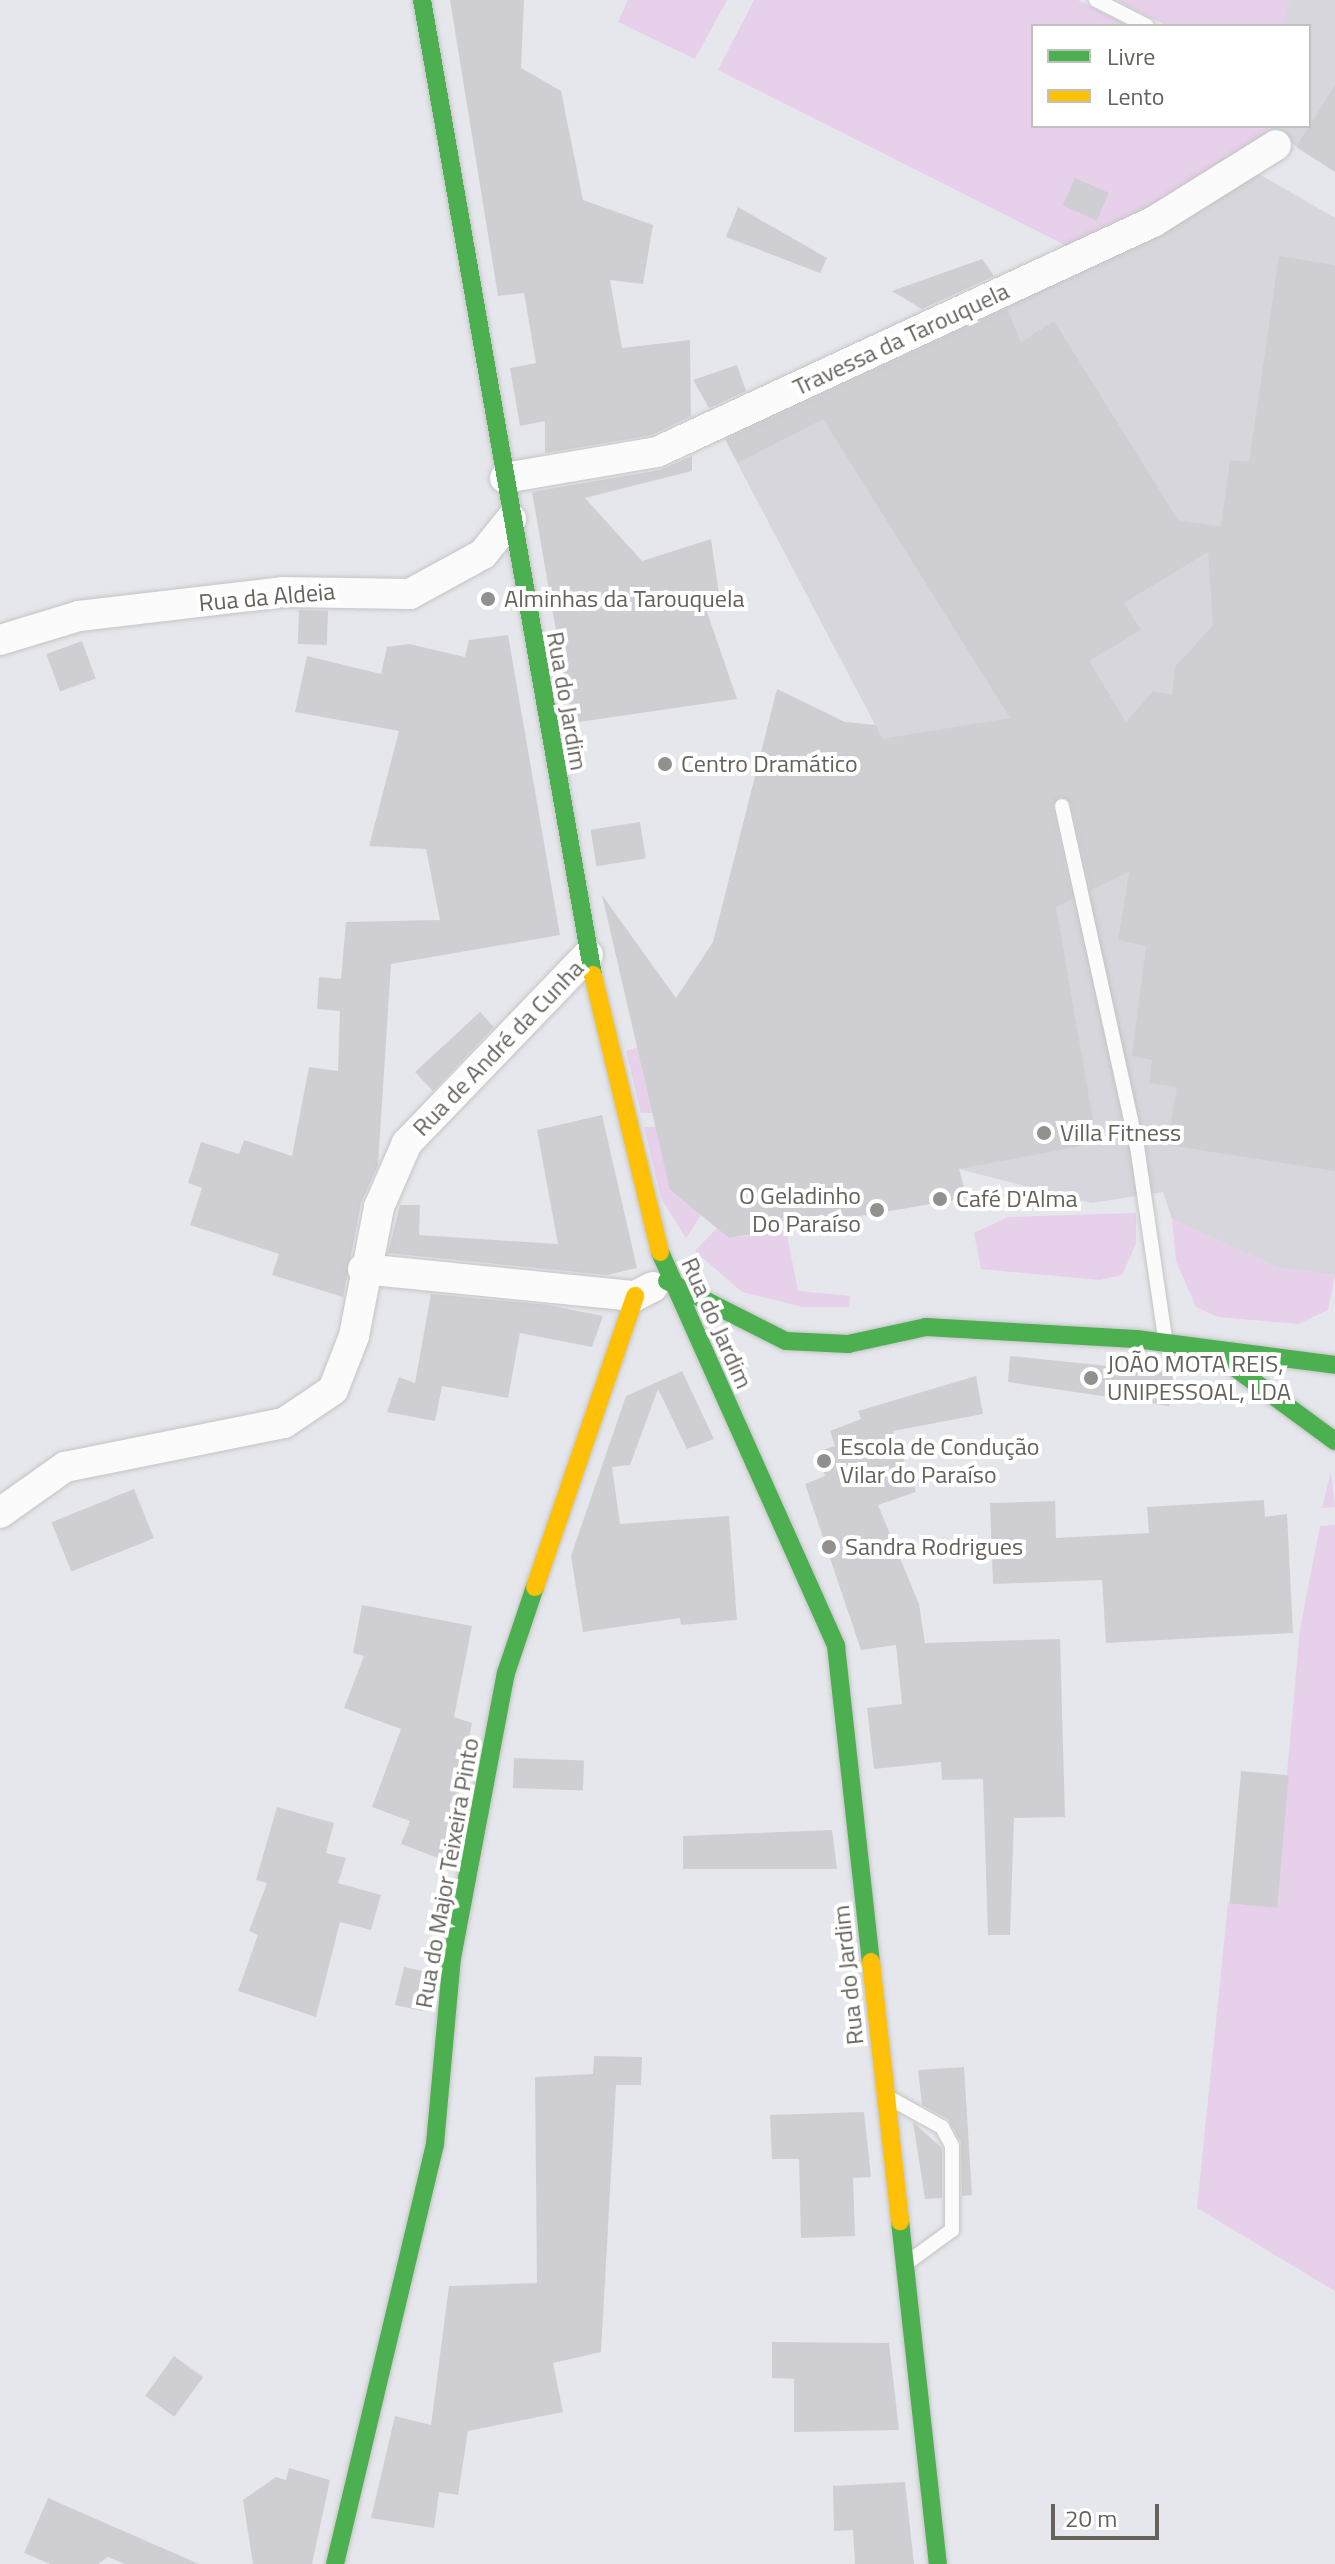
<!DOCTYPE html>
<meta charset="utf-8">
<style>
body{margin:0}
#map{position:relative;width:1335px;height:2564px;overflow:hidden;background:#e6e7ec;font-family:"Titillium Web",sans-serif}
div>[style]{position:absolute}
.industrial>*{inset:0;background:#d6d6dc}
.green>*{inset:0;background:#e7d0e9}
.building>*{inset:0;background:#cfcfd3;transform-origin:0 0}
.roads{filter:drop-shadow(0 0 2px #c4c4c5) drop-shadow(0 0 2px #c4c4c5)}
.lane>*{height:14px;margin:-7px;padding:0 7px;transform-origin:7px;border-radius:7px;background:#fbfbfc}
.street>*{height:30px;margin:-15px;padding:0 15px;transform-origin:15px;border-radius:15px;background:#fbfbfc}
.fast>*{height:18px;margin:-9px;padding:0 9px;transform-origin:9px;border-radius:9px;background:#4caf50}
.slow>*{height:18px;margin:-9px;padding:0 9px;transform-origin:9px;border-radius:9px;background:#ffc107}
.dots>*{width:22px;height:22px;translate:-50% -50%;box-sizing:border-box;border:4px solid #fff;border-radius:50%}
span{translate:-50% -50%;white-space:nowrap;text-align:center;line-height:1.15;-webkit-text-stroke:8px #fff;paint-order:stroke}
.street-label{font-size:24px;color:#65615b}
.poi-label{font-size:24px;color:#65615b}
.left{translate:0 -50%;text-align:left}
.right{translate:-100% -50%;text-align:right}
.legend{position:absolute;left:1031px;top:24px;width:280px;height:104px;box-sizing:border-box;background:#fff;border:2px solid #c1c0bd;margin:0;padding:10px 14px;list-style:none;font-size:24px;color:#65615b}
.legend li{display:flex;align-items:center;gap:16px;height:40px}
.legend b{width:40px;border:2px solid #c1c0bd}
.scale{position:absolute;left:1051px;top:2504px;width:108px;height:36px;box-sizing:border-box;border:4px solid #65615b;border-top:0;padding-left:10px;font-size:24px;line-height:28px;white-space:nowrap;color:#65615b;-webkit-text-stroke:6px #fff;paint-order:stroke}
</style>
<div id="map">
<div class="industrial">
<i style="clip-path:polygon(1289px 0,1335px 0,1335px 172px,1266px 126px,1309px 126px,1309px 26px,1282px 26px)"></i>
<i style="clip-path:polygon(1254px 171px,1335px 218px,1335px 1275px,1278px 1268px,1172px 1219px,1163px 1192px,1091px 1203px,959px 1169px,880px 734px,722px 434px)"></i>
</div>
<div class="green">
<i style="clip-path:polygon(628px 0,727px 0,695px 59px,618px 22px)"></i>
<i style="clip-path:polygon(754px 0,1078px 0,1129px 26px,1033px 26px,1033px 126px,1266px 126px,1274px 134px,1077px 251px,718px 70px)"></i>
<i style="clip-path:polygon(1117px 0,1289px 0,1282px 26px,1167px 26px)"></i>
<i style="clip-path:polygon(641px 1046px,642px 1070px,653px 1113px,641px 1113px,626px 1051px)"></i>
<i style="clip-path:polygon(644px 1127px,656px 1127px,672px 1192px,701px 1215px,686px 1238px,661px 1198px)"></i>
<i style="clip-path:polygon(1136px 1213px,1136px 1244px,1122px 1275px,1100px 1280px,981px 1269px,974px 1233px,1008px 1217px)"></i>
<i style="clip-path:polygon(1172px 1219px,1278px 1268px,1335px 1275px,1328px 1310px,1298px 1324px,1218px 1317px,1196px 1307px,1176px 1261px)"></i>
<i style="clip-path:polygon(717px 1228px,729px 1238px,786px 1230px,798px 1291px,850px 1296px,849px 1307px,803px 1307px,742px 1292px,695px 1251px)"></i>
<i style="clip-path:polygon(1331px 1472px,1335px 1507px,1322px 1508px)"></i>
<i style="clip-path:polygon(1335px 1525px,1335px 2291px,1197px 2208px,1228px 1903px,1275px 1907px,1300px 1629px,1320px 1526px)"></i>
</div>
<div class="building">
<i style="clip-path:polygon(450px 0,524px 0,521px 68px,561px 91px,583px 200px,653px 225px,643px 284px,610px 280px,622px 348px,690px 340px,691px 416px,652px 435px,545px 453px,545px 421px,520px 426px,510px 368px,536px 363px,524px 293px,498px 296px)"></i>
<i style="clip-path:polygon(1335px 85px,1335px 172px,1296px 147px)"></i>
<i style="left:1075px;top:178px;width:37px;height:30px;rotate:24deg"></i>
<i style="clip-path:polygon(738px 207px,827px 258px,820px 273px,726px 237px)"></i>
<i style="clip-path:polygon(evenodd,1279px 256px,1335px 265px,1335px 1171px,1167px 1145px,1177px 1087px,1149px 1083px,1152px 1060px,1132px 1056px,1146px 946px,1118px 940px,1129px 872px,1091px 890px,1072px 804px,1061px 796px,1052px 808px,1072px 899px,1056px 907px,1097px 1143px,959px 1169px,967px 1198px,729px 1238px,670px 1190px,602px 895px,676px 998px,713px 942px,777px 689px,845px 722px,876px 725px,882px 739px,1010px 718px,823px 419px,738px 463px,726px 440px,1007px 309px,1021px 342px,1054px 321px,1178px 520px,1221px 527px,1230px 460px,1249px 462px,1279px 256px,1208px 552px,1213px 625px,1175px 667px,1172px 695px,1153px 691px,1126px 722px,1089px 661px,1141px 630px,1124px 603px,1208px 552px)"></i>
<i style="clip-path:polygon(982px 259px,994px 276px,922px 309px,892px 291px)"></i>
<i style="clip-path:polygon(737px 365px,746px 391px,709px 408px,693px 380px)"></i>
<i style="clip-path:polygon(692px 456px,692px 471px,585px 498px,642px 561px,711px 539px,720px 601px,706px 609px,737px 699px,572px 723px,532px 492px,660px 470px)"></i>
<i style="left:299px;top:610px;width:29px;height:34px;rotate:2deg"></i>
<i style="clip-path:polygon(508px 635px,560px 935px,391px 964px,378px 1165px,361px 1203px,343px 1297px,272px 1275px,279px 1254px,190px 1225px,202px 1188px,188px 1183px,201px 1142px,239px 1154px,244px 1140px,292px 1156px,309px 1067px,338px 1071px,340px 1011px,317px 1009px,319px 977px,341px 979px,346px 922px,440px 920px,426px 849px,369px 846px,399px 731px,295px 712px,307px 656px,381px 674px,387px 647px,409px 644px,465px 657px,469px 640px)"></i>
<i style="left:82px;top:641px;width:40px;height:38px;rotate:70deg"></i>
<i style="left:640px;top:822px;width:37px;height:50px;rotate:81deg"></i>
<i style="clip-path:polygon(480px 1012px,494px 1027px,433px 1091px,415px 1072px)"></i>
<i style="clip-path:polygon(602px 1115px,637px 1268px,607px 1275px,388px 1253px,400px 1205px,420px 1205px,419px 1235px,558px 1244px,537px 1130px)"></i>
<i style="clip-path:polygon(431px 1294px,548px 1305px,603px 1316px,592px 1347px,520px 1333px,508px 1398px,442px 1386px,435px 1421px,387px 1412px,399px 1377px,415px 1383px)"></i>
<i style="clip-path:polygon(1010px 1356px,1175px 1373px,1169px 1406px,1008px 1382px)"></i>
<i style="clip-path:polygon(682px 1371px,714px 1439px,687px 1449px,658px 1389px,630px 1465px,612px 1467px,620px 1524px,729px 1516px,737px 1620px,681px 1625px,680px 1618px,583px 1632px,571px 1556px,626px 1396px)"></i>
<i style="clip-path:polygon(976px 1376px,983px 1414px,893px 1431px,916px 1492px,878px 1505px,919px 1604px,925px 1643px,1060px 1639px,1065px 1817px,1014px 1818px,1010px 1935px,988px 1935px,983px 1779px,942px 1780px,941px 1762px,874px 1769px,867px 1708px,902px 1704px,896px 1645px,861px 1650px,805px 1484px,825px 1476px,817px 1452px,835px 1446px,830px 1431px,861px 1419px,858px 1411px)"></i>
<i style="left:134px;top:1489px;width:53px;height:89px;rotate:68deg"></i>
<i style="clip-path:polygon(1264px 1500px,1265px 1517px,1287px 1514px,1293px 1633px,1106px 1643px,1102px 1580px,993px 1584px,990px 1503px,1055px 1501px,1056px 1538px,1149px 1533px,1147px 1507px)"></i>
<i style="clip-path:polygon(362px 1605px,472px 1626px,454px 1717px,472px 1723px,446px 1861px,401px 1844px,410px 1821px,372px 1807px,401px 1729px,344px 1708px,364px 1656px,353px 1653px)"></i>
<i style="left:514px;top:1758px;width:70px;height:30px;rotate:2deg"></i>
<i style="left:1241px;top:1771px;width:48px;height:133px;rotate:5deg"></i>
<i style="clip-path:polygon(277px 1807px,334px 1823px,326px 1853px,346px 1858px,338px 1883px,381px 1895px,371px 1930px,340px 1922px,316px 2017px,238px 1991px,258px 1935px,249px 1931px,267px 1883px,256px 1880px)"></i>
<i style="clip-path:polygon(832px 1830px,837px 1869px,683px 1869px,683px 1836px)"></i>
<i style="clip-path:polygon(404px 1967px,427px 1972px,423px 2011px,395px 2005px)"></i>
<i style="clip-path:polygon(594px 2056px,642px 2057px,641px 2085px,616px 2085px,601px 2352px,553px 2363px,563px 2412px,468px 2431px,458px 2495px,439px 2492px,434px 2528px,371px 2518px,395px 2416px,431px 2425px,449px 2286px,537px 2283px,535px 2077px,593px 2074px)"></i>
<i style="clip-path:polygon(964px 2067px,972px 2195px,962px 2196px,961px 2142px,948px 2119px,922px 2105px,918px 2070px)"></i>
<i style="clip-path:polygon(864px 2112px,871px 2177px,853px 2178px,855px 2236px,801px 2238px,799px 2159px,772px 2159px,770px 2115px)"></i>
<i style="clip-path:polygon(913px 2122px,942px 2148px,942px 2198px,925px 2199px)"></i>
<i style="clip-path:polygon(772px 2342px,889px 2343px,899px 2430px,794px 2432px,794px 2379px,772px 2378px)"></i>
<i style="left:174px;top:2356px;width:36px;height:49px;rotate:36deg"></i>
<i style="clip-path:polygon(289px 2468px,330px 2480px,312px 2564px,253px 2564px,243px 2500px,276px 2477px,286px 2480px)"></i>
<i style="clip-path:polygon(905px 2482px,914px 2564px,855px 2564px,853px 2530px,834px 2531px,833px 2486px)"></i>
<i style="clip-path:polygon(48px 2498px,199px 2564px,125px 2564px,108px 2557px,98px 2564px,50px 2564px,24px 2553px)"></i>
</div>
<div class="roads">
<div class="lane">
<i style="left:1096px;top:0;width:57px;rotate:27deg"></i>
<i style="left:1062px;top:806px;width:348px;rotate:77.6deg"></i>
<i style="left:1137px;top:1146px;width:194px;rotate:81.7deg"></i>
<i style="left:893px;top:2100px;width:56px;rotate:28.9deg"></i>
<i style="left:942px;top:2127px;width:21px;rotate:62deg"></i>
<i style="left:952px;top:2146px;width:84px;rotate:90deg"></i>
<i style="left:952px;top:2230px;width:51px;rotate:143.8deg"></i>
</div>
<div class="street">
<i style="left:505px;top:478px;width:154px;rotate:-9.7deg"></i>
<i style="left:657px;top:452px;width:547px;rotate:-24.88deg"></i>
<i style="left:1153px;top:222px;width:145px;rotate:-32deg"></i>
<i style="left:0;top:640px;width:83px;rotate:-16.9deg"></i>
<i style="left:79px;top:616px;width:205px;rotate:-6.7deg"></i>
<i style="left:283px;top:592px;width:127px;rotate:0.9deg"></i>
<i style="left:410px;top:594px;width:83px;rotate:-28.7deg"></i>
<i style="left:483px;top:554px;width:45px;rotate:-51.3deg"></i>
<i style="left:363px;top:1269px;width:273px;rotate:5.7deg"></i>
<i style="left:635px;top:1296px;width:20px;rotate:-27deg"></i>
<i style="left:0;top:1513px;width:80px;rotate:-35.3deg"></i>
<i style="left:65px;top:1467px;width:223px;rotate:-11.4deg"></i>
<i style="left:284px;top:1423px;width:59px;rotate:-34deg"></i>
<i style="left:333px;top:1390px;width:58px;rotate:-68.7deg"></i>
<i style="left:354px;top:1336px;width:131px;rotate:-79deg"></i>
<i style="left:379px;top:1207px;width:70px;rotate:-66.4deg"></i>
<i style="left:407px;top:1143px;width:261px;rotate:-46.1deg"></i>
</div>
<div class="fast">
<i style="left:422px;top:0;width:990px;rotate:80.05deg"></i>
<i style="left:660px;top:1252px;width:432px;rotate:65.9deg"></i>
<i style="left:836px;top:1646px;width:318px;rotate:83.7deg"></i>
<i style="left:667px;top:1281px;width:133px;rotate:26.8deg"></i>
<i style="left:786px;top:1341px;width:62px;rotate:2.8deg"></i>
<i style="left:848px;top:1344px;width:80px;rotate:-12.3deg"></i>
<i style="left:926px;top:1327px;width:210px;rotate:3.3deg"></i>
<i style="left:1136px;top:1339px;width:201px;rotate:7.4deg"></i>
<i style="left:1215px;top:1353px;width:149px;rotate:36.3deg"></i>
<i style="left:900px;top:2221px;width:345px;rotate:83.7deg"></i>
<i style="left:335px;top:2564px;width:432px;rotate:-76.6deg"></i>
<i style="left:435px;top:2144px;width:187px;rotate:-84.8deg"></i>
<i style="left:452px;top:1958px;width:290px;rotate:-79.3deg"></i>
<i style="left:506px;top:1673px;width:91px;rotate:-71.4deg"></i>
</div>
<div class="slow">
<i style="left:593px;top:975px;width:285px;rotate:76.4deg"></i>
<i style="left:535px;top:1587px;width:308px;rotate:-71deg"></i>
<i style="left:871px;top:1962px;width:261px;rotate:83.6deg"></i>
</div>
</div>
<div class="dots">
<i style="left:488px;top:599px;background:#92908e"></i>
<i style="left:665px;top:764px;background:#92908e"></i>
<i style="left:1044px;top:1133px;background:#92908e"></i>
<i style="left:940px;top:1199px;background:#92908e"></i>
<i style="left:877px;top:1210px;background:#92908e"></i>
<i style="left:1091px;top:1378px;background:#92908e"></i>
<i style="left:824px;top:1461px;background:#92908e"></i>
<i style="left:829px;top:1547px;background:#92908e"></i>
</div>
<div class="street-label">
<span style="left:901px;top:339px;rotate:-25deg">Travessa da Tarouquela</span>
<span style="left:267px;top:597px;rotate:-5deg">Rua da Aldeia</span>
<span style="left:567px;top:701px;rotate:80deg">Rua do Jardim</span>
<span style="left:498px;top:1048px;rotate:-46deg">Rua de André da Cunha</span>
<span style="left:717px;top:1323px;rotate:66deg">Rua do Jardim</span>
<span style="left:447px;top:1873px;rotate:-80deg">Rua do Major Teixeira Pinto</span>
<span style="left:848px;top:1975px;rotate:-96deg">Rua do Jardim</span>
</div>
<div class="poi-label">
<span class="left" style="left:504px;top:599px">Alminhas da Tarouquela</span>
<span class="left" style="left:681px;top:764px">Centro Dramático</span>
<span class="left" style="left:1060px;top:1133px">Villa Fitness</span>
<span class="right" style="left:861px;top:1210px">O Geladinho<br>Do Paraíso</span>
<span class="left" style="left:956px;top:1199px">Café D'Alma</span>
<span class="left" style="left:1107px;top:1378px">JOÃO MOTA REIS,<br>UNIPESSOAL, LDA</span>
<span class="left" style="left:840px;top:1461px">Escola de Condução<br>Vilar do Paraíso</span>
<span class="left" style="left:845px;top:1547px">Sandra Rodrigues</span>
</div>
<ul class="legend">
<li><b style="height:10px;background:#4caf50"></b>Livre</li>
<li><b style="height:10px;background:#ffc107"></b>Lento</li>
</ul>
<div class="scale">20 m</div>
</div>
